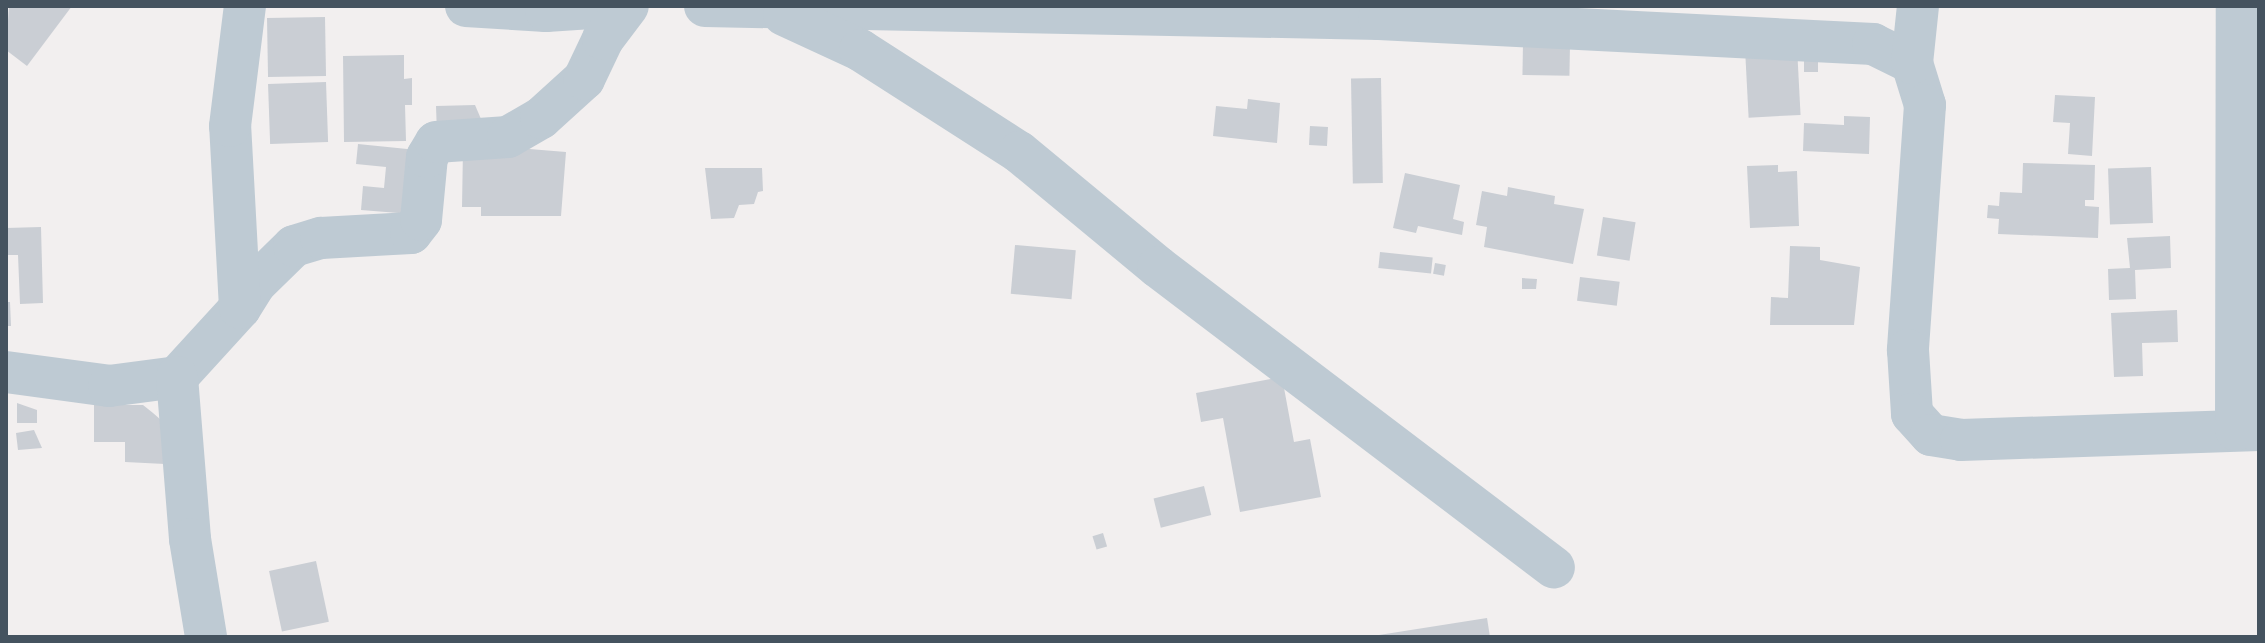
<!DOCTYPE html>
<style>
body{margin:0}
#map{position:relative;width:2265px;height:643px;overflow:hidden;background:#f2efef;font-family:"Varela Round",sans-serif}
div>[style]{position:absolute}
.building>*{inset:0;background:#caced4;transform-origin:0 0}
.minor>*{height:42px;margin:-21px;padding:0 21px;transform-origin:21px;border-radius:21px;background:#becad3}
span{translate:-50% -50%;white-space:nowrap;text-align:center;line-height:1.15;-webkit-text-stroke:7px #fff;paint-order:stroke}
.frame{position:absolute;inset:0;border:8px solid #45535f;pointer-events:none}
</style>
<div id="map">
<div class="building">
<i style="clip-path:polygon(9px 6px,72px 6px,27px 66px,6px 50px)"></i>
<i style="left:325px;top:17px;width:59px;height:58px;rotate:89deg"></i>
<i style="left:1523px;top:43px;width:47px;height:32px;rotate:1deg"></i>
<i style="left:1797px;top:47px;width:68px;height:52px;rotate:87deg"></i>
<i style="clip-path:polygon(404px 55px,404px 79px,412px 78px,412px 105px,405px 105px,406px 141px,344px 142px,343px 56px)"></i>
<i style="left:1804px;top:58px;width:14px;height:14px"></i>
<i style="left:1381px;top:78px;width:105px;height:30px;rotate:89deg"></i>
<i style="left:326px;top:82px;width:60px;height:58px;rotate:88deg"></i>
<i style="clip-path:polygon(2055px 95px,2095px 97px,2092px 156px,2068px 154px,2070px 123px,2053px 122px)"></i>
<i style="clip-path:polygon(1248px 99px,1280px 103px,1277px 143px,1213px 136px,1216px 106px,1247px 109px)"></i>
<i style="clip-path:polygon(475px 105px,481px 119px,437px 134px,436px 106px)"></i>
<i style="clip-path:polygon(1844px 116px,1870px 117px,1869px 154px,1803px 151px,1804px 123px,1844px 125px)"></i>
<i style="left:1310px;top:126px;width:18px;height:19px;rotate:3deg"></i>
<i style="clip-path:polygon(358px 144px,417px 150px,411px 214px,361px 210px,363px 186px,384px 188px,386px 167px,356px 164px)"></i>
<i style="clip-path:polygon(505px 147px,566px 152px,561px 216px,481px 216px,481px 207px,462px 207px,463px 148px)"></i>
<i style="clip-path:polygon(2023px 163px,2095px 165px,2094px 200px,2085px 200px,2085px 206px,2099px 207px,2098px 238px,1998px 234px,1999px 219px,1987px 218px,1988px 205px,1999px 206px,2000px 192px,2022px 193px)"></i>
<i style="clip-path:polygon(1778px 165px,1778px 172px,1797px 171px,1799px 226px,1750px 228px,1747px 166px)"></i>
<i style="left:2151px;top:167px;width:56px;height:43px;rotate:88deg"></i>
<i style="clip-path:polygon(705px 168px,762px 168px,763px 191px,758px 192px,754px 204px,739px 205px,734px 218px,711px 219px)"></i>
<i style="clip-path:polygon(1405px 173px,1460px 185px,1453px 219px,1464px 222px,1462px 235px,1418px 226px,1416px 233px,1393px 228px)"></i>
<i style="clip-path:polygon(1508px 187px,1555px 196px,1554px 204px,1584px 209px,1573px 264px,1484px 247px,1487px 227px,1476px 225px,1482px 191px,1507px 196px)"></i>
<i style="left:1603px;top:217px;width:33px;height:39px;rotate:9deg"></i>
<i style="clip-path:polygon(41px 227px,43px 303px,20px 304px,18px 255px,6px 255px,6px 228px)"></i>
<i style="clip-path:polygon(2170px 236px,2171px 268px,2135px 270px,2136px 299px,2109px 300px,2108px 269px,2130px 268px,2127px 238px)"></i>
<i style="left:1015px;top:245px;width:61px;height:49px;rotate:5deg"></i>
<i style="clip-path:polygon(1790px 246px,1820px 247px,1820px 260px,1860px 267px,1854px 325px,1770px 325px,1771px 297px,1788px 298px)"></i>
<i style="left:1380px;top:252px;width:53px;height:16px;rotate:6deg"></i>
<i style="left:1435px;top:263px;width:11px;height:11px;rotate:10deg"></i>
<i style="left:1580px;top:277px;width:40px;height:24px;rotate:7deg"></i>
<i style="clip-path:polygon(1522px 278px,1537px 279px,1536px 289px,1522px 289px)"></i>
<i style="clip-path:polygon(6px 302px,10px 302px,11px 326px,6px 326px)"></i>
<i style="clip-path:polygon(2177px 310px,2178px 342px,2142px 343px,2143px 376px,2114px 377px,2111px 313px)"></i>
<i style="clip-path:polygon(1282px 377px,1294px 442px,1310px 439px,1321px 497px,1240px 512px,1223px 418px,1201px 422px,1196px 393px)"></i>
<i style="clip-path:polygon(17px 403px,37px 410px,37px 423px,17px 423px)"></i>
<i style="clip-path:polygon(94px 405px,143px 405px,153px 413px,161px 420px,165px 464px,125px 462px,125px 442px,94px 442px)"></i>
<i style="clip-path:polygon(34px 430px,42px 448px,18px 450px,16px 433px)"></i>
<i style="left:1204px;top:486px;width:30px;height:52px;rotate:76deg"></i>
<i style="left:1103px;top:533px;width:14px;height:11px;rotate:73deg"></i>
<i style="left:316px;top:561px;width:62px;height:48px;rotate:78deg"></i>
<i style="clip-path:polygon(1487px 618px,1490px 637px,1379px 637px,1379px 635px)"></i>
</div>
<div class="minor">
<i style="left:466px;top:6px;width:80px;rotate:3.6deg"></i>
<i style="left:546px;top:11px;width:76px;rotate:-3.8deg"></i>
<i style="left:705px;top:6px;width:674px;rotate:1.1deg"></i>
<i style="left:1379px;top:19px;width:495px;rotate:2.9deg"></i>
<i style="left:1873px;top:44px;width:43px;rotate:26deg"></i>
<i style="left:1912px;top:63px;width:44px;rotate:72.8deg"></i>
<i style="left:1925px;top:105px;width:246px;rotate:94deg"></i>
<i style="left:1908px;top:350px;width:64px;rotate:86.4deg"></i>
<i style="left:1912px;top:414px;width:28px;rotate:48deg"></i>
<i style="left:1931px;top:435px;width:30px;rotate:9deg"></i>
<i style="left:1961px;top:440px;width:298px;rotate:-1.9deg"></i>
<i style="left:784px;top:15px;width:84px;rotate:24.7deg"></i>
<i style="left:860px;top:50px;width:189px;rotate:32.7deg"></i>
<i style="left:1019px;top:152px;width:180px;rotate:39.6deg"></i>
<i style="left:1158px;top:267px;width:497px;rotate:37.2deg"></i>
<i style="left:1912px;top:63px;width:57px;rotate:-84deg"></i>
<i style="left:240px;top:308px;width:28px;rotate:-58deg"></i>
<i style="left:255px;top:284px;width:54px;rotate:-44.3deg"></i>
<i style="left:294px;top:246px;width:28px;rotate:-17deg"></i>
<i style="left:321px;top:238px;width:90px;rotate:-3.2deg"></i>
<i style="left:411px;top:233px;width:16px;rotate:-52deg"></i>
<i style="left:421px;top:220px;width:63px;rotate:-84.6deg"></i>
<i style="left:427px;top:157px;width:17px;rotate:-59deg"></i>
<i style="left:436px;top:142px;width:72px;rotate:-4deg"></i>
<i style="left:508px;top:137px;width:38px;rotate:-30deg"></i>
<i style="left:541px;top:118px;width:58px;rotate:-42.2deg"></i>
<i style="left:584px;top:79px;width:44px;rotate:-64.6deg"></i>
<i style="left:603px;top:39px;width:41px;rotate:-52.9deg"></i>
<i style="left:6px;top:372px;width:104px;rotate:7.7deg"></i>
<i style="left:109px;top:386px;width:69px;rotate:-7.5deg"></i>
<i style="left:177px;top:377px;width:93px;rotate:-47.6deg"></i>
<i style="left:240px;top:308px;width:182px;rotate:-93.1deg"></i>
<i style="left:230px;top:126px;width:121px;rotate:-82.9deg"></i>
<i style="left:177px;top:377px;width:163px;rotate:85.4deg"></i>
<i style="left:190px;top:539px;width:99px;rotate:80.7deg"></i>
<i style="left:2236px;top:430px;width:424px;rotate:-89.9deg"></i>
</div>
<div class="frame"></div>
</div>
